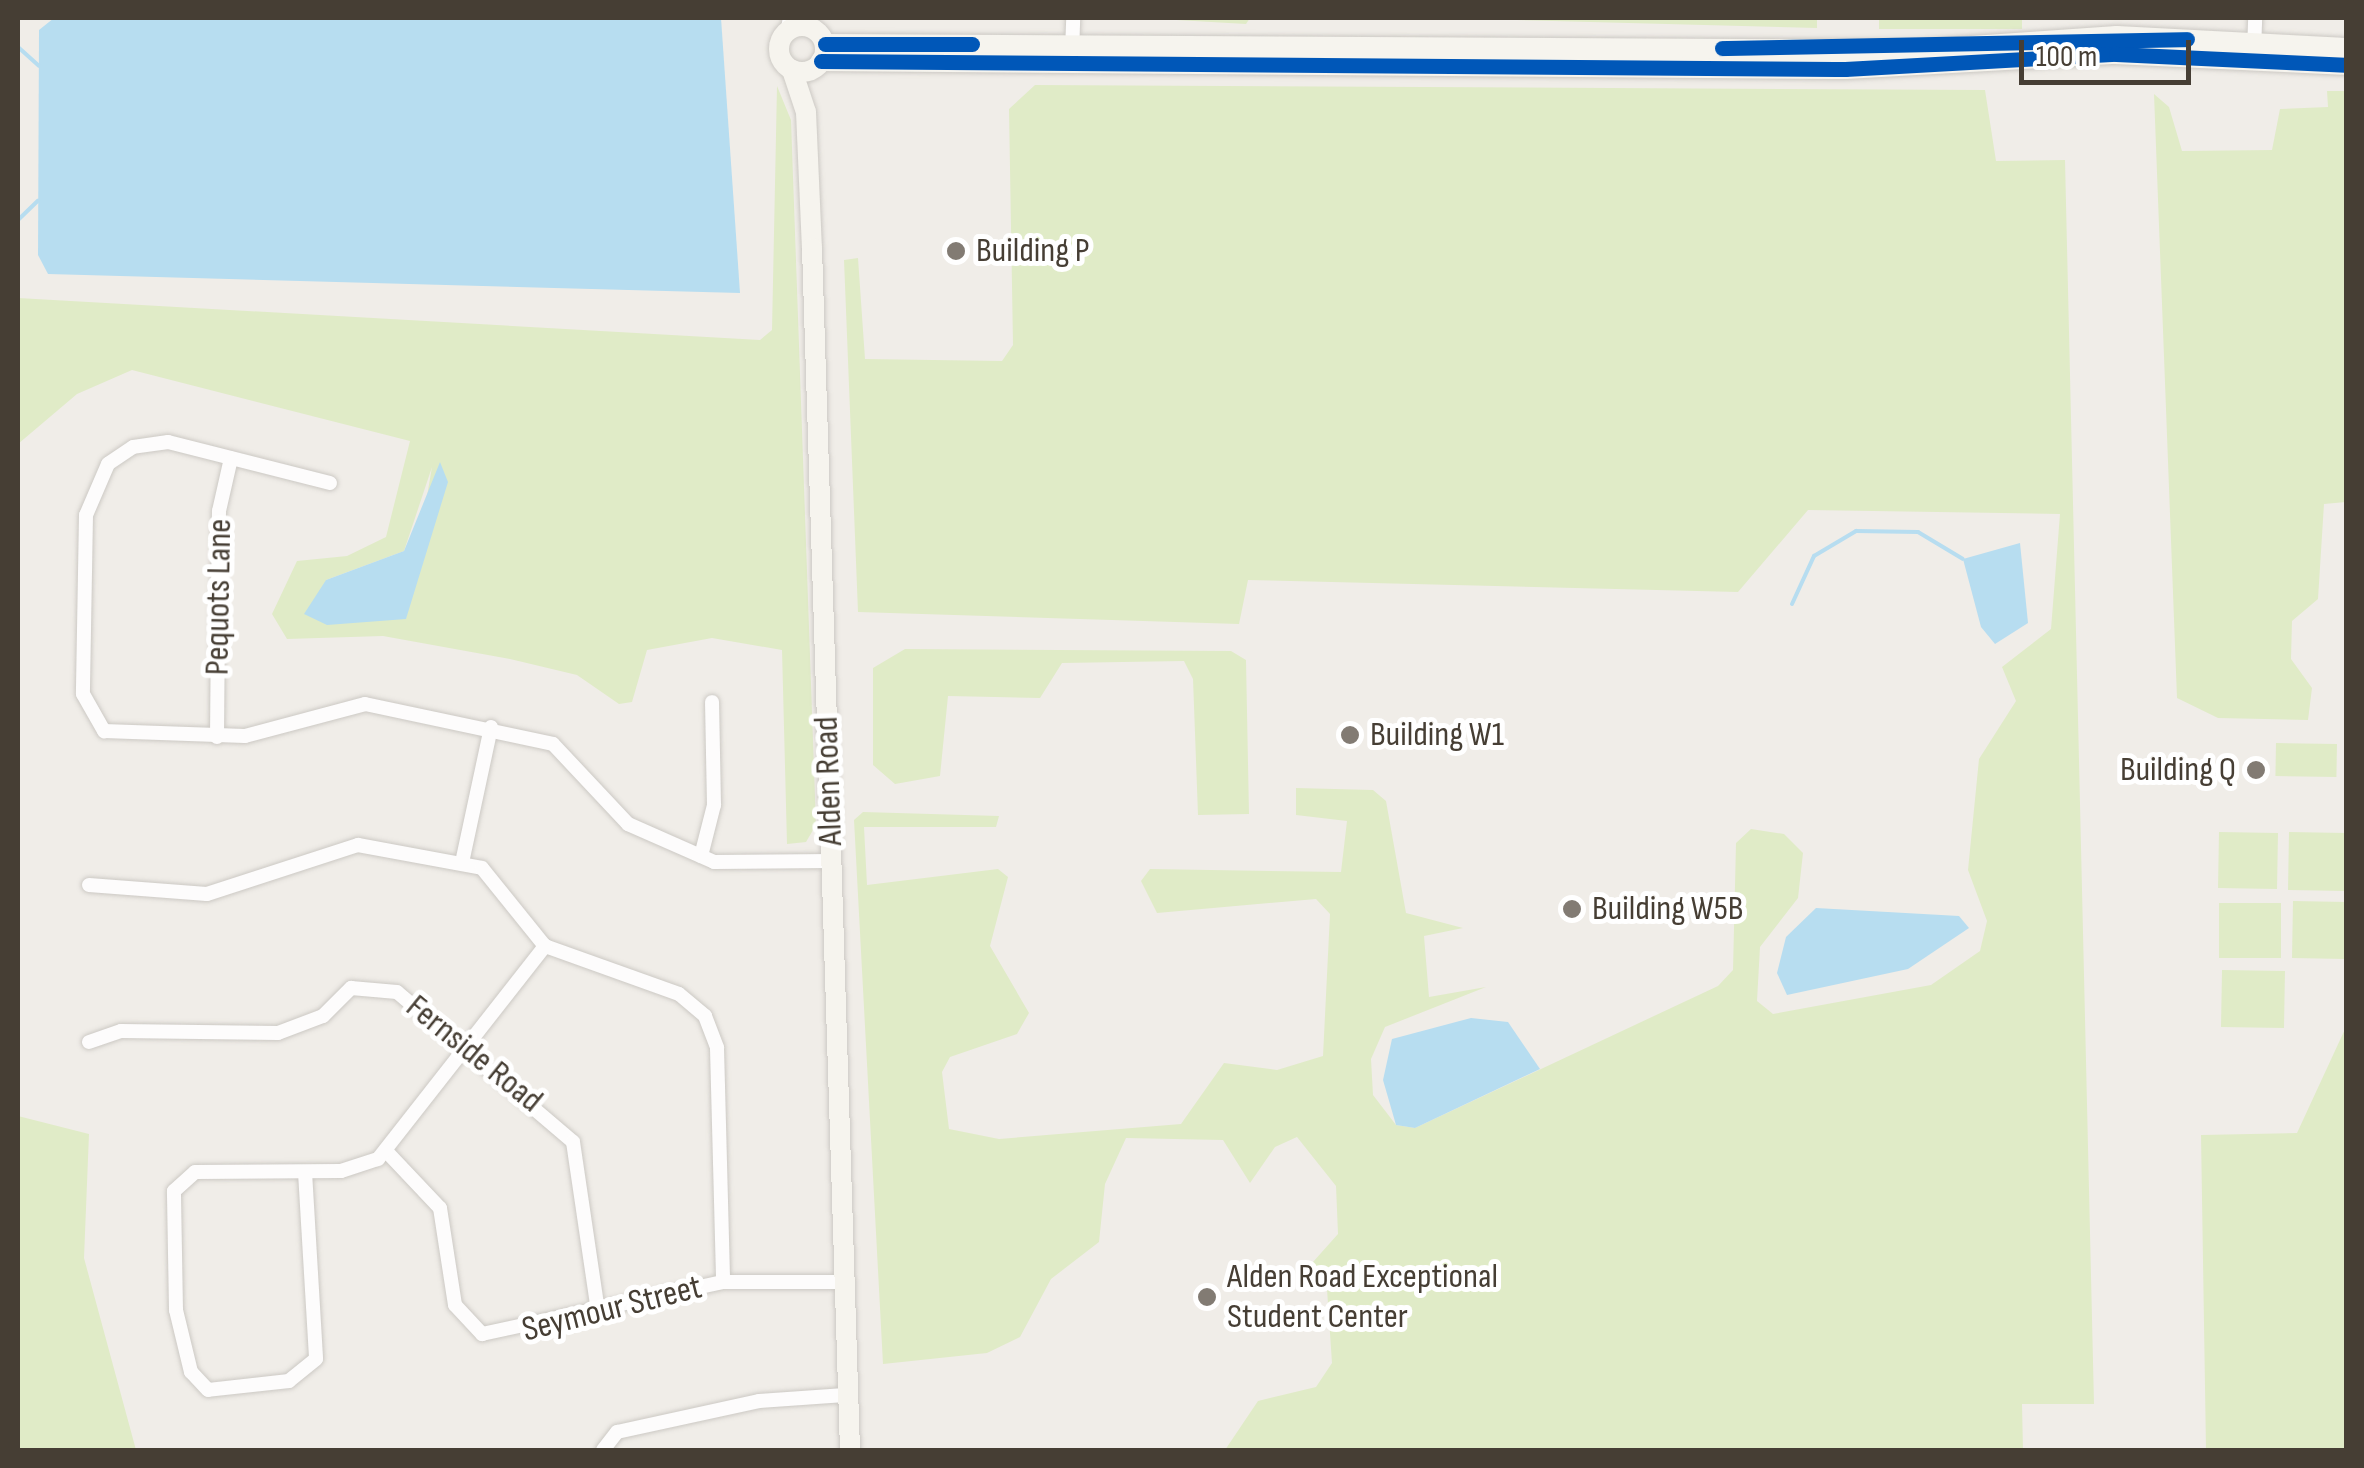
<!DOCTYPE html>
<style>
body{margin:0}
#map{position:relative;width:2364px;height:1468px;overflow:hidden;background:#f0ede8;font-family:"Sofia Sans Condensed",sans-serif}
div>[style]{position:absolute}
.green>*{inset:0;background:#e0ebc7;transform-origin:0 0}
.water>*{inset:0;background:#b7ddf0}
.stream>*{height:4px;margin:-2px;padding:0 2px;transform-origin:2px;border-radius:2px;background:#b7ddf0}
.roads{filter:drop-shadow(0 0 2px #ccc9c4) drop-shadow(0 0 2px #ccc9c4)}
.street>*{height:14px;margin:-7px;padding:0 7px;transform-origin:7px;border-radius:7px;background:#fdfcfc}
.secondary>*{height:20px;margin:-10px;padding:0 10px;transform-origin:10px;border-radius:10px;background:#f6f4ee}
.secondary>.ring{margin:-10px;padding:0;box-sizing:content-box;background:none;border:20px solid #f6f4ee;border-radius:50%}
.cycleway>*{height:15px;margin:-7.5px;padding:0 7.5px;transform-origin:7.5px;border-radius:7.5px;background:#0057b8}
.dots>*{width:28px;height:28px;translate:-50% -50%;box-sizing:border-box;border:5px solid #fff;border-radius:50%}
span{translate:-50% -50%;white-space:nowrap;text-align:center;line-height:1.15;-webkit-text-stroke:10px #fff;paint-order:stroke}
.poi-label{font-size:35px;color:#463e34}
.left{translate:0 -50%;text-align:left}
.right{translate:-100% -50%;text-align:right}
.street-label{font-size:35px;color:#463e34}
.frame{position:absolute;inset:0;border:20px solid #463e34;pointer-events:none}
.scale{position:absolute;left:2019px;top:40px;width:172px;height:45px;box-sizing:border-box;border:5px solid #463e34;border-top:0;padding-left:12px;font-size:30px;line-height:35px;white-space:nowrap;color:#463e34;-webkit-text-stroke:8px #fff;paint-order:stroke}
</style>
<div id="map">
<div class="green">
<i style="clip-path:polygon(1142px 18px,1250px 18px,1246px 24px)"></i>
<i style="clip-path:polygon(1443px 18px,1817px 18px,1817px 28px)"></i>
<i style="left:1879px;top:18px;width:143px;height:11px"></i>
<i style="clip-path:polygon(1035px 85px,1985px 90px,1996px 161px,2065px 160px,2094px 1404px,2022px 1404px,2023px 1450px,1225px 1450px,1258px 1401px,1316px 1387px,1332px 1363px,1327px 1289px,1296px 1281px,1338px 1234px,1336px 1186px,1297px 1137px,1275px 1147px,1250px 1183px,1223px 1140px,1126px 1138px,1105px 1184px,1099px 1242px,1051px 1279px,1020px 1337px,987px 1353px,883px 1364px,854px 820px,863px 812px,999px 816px,996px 827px,864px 827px,867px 885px,998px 869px,1008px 877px,990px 946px,1029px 1013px,1017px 1034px,950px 1057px,942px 1072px,949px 1129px,999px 1139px,1181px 1124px,1224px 1063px,1277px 1070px,1323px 1056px,1330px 914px,1316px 899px,1157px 913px,1141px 881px,1150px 869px,1341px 872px,1347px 821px,1296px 815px,1296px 788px,1373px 790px,1386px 801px,1406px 913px,1463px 928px,1424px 936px,1429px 997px,1486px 987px,1385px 1027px,1371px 1059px,1373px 1095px,1396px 1125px,1415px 1128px,1718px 986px,1733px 970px,1736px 843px,1751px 829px,1784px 834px,1803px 853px,1798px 898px,1760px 947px,1757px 1001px,1773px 1014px,1931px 985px,1980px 951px,1987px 921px,1968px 870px,1979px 759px,2016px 701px,2002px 667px,2051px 629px,2060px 514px,1808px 510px,1738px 592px,1248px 580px,1239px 624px,858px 612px,844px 260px,858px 258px,865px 359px,1002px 361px,1013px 345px,1009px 109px)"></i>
<i style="clip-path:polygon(evenodd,777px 86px,791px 120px,816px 825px,806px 842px,787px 844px,782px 650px,712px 638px,647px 650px,632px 702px,619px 704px,577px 675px,510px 659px,383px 636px,287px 639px,272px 614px,297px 561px,347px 556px,386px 537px,410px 441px,132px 370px,77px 394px,18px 444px,18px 298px,760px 340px,772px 330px,777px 86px,432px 467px,406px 618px,326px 580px,404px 551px,432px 467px)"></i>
<i style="clip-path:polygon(2327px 91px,2346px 91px,2346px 502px,2324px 504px,2318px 599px,2292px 621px,2291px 659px,2312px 688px,2308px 720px,2218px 718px,2177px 698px,2154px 94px,2169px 107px,2182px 151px,2272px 150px,2280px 109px,2328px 107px)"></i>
<i style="clip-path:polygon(905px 649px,1231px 651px,1246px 660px,1249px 814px,1198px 815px,1193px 679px,1184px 661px,1062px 663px,1040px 698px,948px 696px,940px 776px,895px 784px,873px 765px,873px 668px)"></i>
<i style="left:2276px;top:743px;width:61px;height:33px;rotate:1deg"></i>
<i style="left:2219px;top:832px;width:59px;height:56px;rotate:1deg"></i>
<i style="left:2289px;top:832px;width:57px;height:58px;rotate:1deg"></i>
<i style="left:2293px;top:901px;width:53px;height:57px;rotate:1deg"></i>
<i style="left:2219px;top:903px;width:62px;height:55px"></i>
<i style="left:2222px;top:970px;width:63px;height:57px;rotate:1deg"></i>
<i style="clip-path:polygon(2346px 1027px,2346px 1450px,2206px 1450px,2201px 1135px,2297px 1133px)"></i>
<i style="clip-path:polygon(18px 1116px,89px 1134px,84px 1258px,136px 1450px,18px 1450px)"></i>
</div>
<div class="water">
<i style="clip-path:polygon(54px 18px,721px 18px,740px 293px,48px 274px,38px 255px,39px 30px)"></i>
<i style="clip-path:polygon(440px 462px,448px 482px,406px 619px,327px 625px,304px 614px,326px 580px,404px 551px)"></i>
<i style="clip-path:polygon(2020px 543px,2028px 623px,1995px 644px,1981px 627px,1963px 559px)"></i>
<i style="clip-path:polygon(1816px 908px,1959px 916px,1969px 928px,1908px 969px,1787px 995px,1777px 973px,1786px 937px)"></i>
<i style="clip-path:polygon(1471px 1018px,1508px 1022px,1540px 1069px,1415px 1128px,1396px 1125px,1383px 1080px,1392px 1039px)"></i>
</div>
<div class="stream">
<i style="left:18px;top:47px;width:28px;rotate:42deg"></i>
<i style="left:18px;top:220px;width:28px;rotate:-44deg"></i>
<i style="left:1792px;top:604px;width:53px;rotate:-65.4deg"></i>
<i style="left:1814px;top:556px;width:49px;rotate:-30.8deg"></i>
<i style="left:1856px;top:531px;width:62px;rotate:0.9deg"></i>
<i style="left:1918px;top:532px;width:52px;rotate:31deg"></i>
</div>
<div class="roads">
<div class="street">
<i style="left:809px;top:18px;width:10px;rotate:79deg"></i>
<i style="left:787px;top:33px;width:15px;rotate:-79deg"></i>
<i style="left:2254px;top:52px;width:34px;rotate:-88deg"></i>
<i style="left:1072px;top:53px;width:35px;rotate:-88deg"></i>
<i style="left:330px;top:483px;width:167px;rotate:-165.8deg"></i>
<i style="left:168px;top:442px;width:35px;rotate:172deg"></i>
<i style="left:133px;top:447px;width:30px;rotate:146deg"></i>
<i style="left:108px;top:464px;width:56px;rotate:113.3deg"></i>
<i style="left:86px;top:515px;width:179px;rotate:91deg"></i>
<i style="left:83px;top:694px;width:43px;rotate:60.4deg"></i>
<i style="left:104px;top:731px;width:141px;rotate:2deg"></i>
<i style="left:245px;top:736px;width:124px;rotate:-14.9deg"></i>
<i style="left:365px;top:704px;width:192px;rotate:12deg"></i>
<i style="left:553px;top:744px;width:110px;rotate:46.8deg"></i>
<i style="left:628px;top:824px;width:94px;rotate:23.8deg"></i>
<i style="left:714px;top:862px;width:117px;rotate:-0.5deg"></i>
<i style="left:217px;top:737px;width:226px;rotate:-89.5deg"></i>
<i style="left:219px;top:511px;width:54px;rotate:-77.2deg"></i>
<i style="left:701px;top:856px;width:53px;rotate:-75.7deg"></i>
<i style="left:714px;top:805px;width:103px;rotate:-91.1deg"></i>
<i style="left:463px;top:858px;width:134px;rotate:-77.9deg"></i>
<i style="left:89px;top:885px;width:118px;rotate:4.4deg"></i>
<i style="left:207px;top:894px;width:159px;rotate:-18deg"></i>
<i style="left:358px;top:845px;width:126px;rotate:10.5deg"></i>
<i style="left:482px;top:868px;width:100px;rotate:51.1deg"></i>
<i style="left:545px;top:946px;width:142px;rotate:19.7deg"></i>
<i style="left:679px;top:994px;width:34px;rotate:40deg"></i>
<i style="left:705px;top:1016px;width:34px;rotate:69deg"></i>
<i style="left:717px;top:1048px;width:234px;rotate:88.5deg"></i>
<i style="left:89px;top:1042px;width:34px;rotate:-19deg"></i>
<i style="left:121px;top:1031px;width:157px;rotate:0.7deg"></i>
<i style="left:278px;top:1033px;width:48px;rotate:-20.7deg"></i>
<i style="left:323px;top:1016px;width:40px;rotate:-45deg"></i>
<i style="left:351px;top:988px;width:46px;rotate:5deg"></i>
<i style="left:397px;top:992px;width:231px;rotate:40.4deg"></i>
<i style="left:573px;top:1142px;width:171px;rotate:81.6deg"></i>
<i style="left:387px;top:1152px;width:77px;rotate:46.6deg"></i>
<i style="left:440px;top:1208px;width:98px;rotate:81.2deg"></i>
<i style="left:455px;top:1305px;width:40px;rotate:47deg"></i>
<i style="left:482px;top:1334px;width:247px;rotate:-12.2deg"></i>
<i style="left:723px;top:1282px;width:117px"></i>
<i style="left:305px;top:1172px;width:187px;rotate:86.6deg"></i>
<i style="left:316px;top:1359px;width:35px;rotate:141deg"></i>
<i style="left:289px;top:1381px;width:81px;rotate:173.7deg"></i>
<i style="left:208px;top:1390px;width:25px;rotate:-133deg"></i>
<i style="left:191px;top:1372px;width:64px;rotate:-103.6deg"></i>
<i style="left:176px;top:1310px;width:119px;rotate:-91deg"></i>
<i style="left:174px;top:1191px;width:28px;rotate:-42deg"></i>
<i style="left:195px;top:1172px;width:146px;rotate:-0.4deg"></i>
<i style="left:341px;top:1171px;width:39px;rotate:-18deg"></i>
<i style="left:378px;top:1159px;width:271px;rotate:-51.9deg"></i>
<i style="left:603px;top:1450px;width:23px;rotate:-52deg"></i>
<i style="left:617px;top:1432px;width:145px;rotate:-12.3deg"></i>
<i style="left:759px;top:1401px;width:86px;rotate:-4deg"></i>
</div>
<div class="secondary">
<i class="ring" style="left:779px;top:26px;width:26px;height:26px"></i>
<i style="left:825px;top:44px;width:1090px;rotate:0.32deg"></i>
<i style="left:1915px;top:50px;width:202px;rotate:-4deg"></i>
<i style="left:2117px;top:36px;width:229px;rotate:3deg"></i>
<i style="left:821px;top:61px;width:1024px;rotate:0.45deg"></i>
<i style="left:1845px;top:69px;width:271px;rotate:-3.2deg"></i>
<i style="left:2116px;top:54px;width:230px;rotate:2.7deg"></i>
<i style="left:792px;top:70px;width:44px;rotate:71.6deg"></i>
<i style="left:806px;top:112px;width:136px;rotate:87.5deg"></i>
<i style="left:812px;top:248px;width:1203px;rotate:88.19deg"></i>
</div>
</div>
<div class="cycleway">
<i style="left:825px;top:44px;width:147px"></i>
<i style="left:1722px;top:48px;width:465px;rotate:-1.1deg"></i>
<i style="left:821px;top:61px;width:1024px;rotate:0.45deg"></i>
<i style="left:1845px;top:69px;width:271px;rotate:-3.2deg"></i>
<i style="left:2116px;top:54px;width:230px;rotate:2.7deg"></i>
</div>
<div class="dots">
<i style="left:956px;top:251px;background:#827b73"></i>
<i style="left:1350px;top:735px;background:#827b73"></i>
<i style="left:2256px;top:770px;background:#827b73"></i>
<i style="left:1572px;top:909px;background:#827b73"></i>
<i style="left:1207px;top:1297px;background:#827b73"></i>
</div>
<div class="poi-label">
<span class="left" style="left:976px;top:251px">Building P</span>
<span class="left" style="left:1370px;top:735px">Building W1</span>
<span class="right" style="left:2236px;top:770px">Building Q</span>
<span class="left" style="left:1592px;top:909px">Building W5B</span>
<span class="left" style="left:1227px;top:1297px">Alden Road Exceptional<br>Student Center</span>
</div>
<div class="street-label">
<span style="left:219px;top:597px;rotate:-89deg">Pequots Lane</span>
<span style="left:829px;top:781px;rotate:-92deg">Alden Road</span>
<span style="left:474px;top:1054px;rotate:39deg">Fernside Road</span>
<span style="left:612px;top:1309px;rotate:-14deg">Seymour Street</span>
</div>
<div class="frame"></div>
<div class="scale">100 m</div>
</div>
